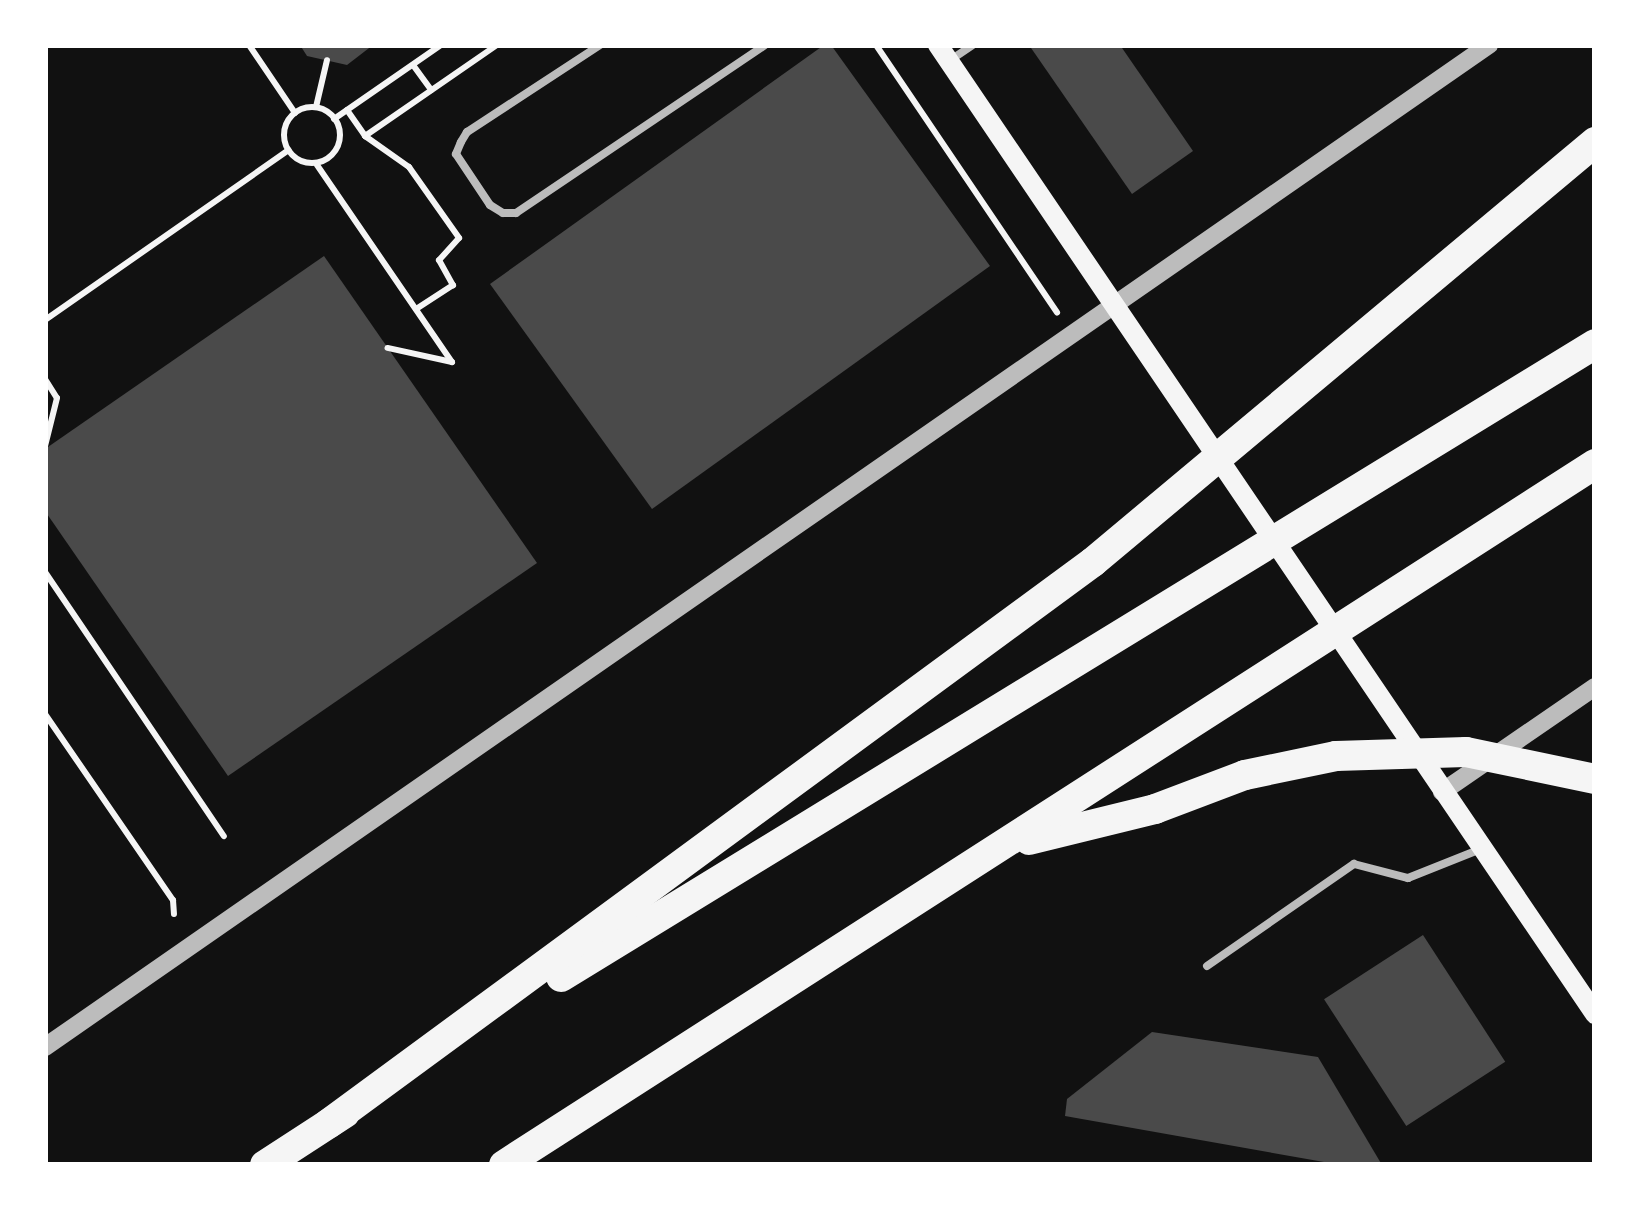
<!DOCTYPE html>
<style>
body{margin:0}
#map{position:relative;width:1640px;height:1210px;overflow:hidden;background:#111;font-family:"Varela Round",sans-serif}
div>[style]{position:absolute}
.building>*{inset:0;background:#4a4a4a;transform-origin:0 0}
.path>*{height:6px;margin:-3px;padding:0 3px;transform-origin:3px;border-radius:3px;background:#f5f5f5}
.path>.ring{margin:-3px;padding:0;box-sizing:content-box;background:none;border:6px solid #f5f5f5;border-radius:50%}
.service>*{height:8px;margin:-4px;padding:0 4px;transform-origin:4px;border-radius:4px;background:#bcbcbc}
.tertiary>*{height:18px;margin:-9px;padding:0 9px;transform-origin:9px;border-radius:9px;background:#bcbcbc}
.secondary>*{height:20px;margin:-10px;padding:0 10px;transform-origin:10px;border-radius:10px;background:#f5f5f5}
.motorway>*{height:30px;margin:-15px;padding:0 15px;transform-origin:15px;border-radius:15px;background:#f5f5f5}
span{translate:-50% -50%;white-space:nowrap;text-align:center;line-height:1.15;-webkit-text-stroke:10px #fff;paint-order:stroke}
.frame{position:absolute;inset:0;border:48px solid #fff;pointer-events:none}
</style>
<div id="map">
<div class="building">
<i style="clip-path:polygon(300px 45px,373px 45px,347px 65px,307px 56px)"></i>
<i style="clip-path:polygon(824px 45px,831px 45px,990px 266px,652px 509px,490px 284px)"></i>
<i style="clip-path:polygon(1029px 45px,1120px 45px,1193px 151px,1132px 194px)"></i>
<i style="clip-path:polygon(324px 256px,537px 563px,228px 776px,45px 511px,45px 449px)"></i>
<i style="left:1423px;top:935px;width:151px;height:118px;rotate:57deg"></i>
<i style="clip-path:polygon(1152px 1032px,1318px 1057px,1382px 1165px,1341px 1165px,1065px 1116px,1067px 1099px)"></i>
</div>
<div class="path">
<i style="left:249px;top:45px;width:82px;rotate:55.9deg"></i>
<i style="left:876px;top:45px;width:323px;rotate:55.9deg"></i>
<i style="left:413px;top:65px;width:31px;rotate:54deg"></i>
<i class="ring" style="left:284px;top:107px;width:50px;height:50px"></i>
<i style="left:316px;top:107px;width:48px;rotate:-76.8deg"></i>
<i style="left:347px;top:110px;width:32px;rotate:55deg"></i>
<i style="left:365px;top:136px;width:54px;rotate:35.2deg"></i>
<i style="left:409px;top:167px;width:87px;rotate:54.8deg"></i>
<i style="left:459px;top:238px;width:30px;rotate:132deg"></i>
<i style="left:439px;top:260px;width:29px;rotate:61deg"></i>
<i style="left:453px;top:285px;width:44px;rotate:147deg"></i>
<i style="left:334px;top:119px;width:130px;rotate:-34.7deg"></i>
<i style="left:365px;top:136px;width:160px;rotate:-34.6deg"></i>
<i style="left:317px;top:165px;width:239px;rotate:55.6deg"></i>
<i style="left:452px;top:362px;width:66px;rotate:-167.7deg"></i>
<i style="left:45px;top:320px;width:297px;rotate:-34.9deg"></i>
<i style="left:45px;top:379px;width:22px;rotate:58deg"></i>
<i style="left:57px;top:398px;width:49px;rotate:104deg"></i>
<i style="left:45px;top:572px;width:319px;rotate:55.9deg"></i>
<i style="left:45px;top:714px;width:226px;rotate:55.5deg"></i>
<i style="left:173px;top:900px;width:14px;rotate:86deg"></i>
</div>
<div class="service">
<i style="left:600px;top:45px;width:159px;rotate:146.8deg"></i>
<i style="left:467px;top:132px;width:12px;rotate:121deg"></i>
<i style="left:461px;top:142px;width:13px;rotate:113deg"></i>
<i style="left:456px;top:154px;width:61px;rotate:56.3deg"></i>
<i style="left:490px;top:205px;width:15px;rotate:32deg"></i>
<i style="left:503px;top:213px;width:13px"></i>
<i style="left:516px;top:213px;width:300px;rotate:-34deg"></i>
<i style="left:952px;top:59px;width:25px;rotate:-34deg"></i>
<i style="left:1207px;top:966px;width:179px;rotate:-34.8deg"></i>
<i style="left:1354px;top:864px;width:56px;rotate:14.5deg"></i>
<i style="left:1408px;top:878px;width:79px;rotate:-21.7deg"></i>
</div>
<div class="tertiary">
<i style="left:1442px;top:792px;width:186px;rotate:-34.5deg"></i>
<i style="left:45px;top:1047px;width:1758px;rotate:-34.76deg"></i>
</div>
<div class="secondary">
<i style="left:938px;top:45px;width:1171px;rotate:55.86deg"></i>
</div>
<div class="motorway">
<i style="left:1029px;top:840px;width:130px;rotate:-13.8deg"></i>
<i style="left:1155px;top:809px;width:96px;rotate:-20.7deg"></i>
<i style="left:1245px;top:775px;width:93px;rotate:-11.8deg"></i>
<i style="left:1336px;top:756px;width:130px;rotate:-1.8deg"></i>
<i style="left:1466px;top:752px;width:132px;rotate:11.8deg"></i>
<i style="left:561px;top:977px;width:1212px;rotate:-31.47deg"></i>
<i style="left:328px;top:1124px;width:949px;rotate:-36.3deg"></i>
<i style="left:1093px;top:562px;width:655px;rotate:-39.92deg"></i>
<i style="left:265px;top:1165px;width:95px;rotate:-33deg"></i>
<i style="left:504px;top:1165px;width:1297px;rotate:-32.72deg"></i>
</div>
<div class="frame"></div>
</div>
